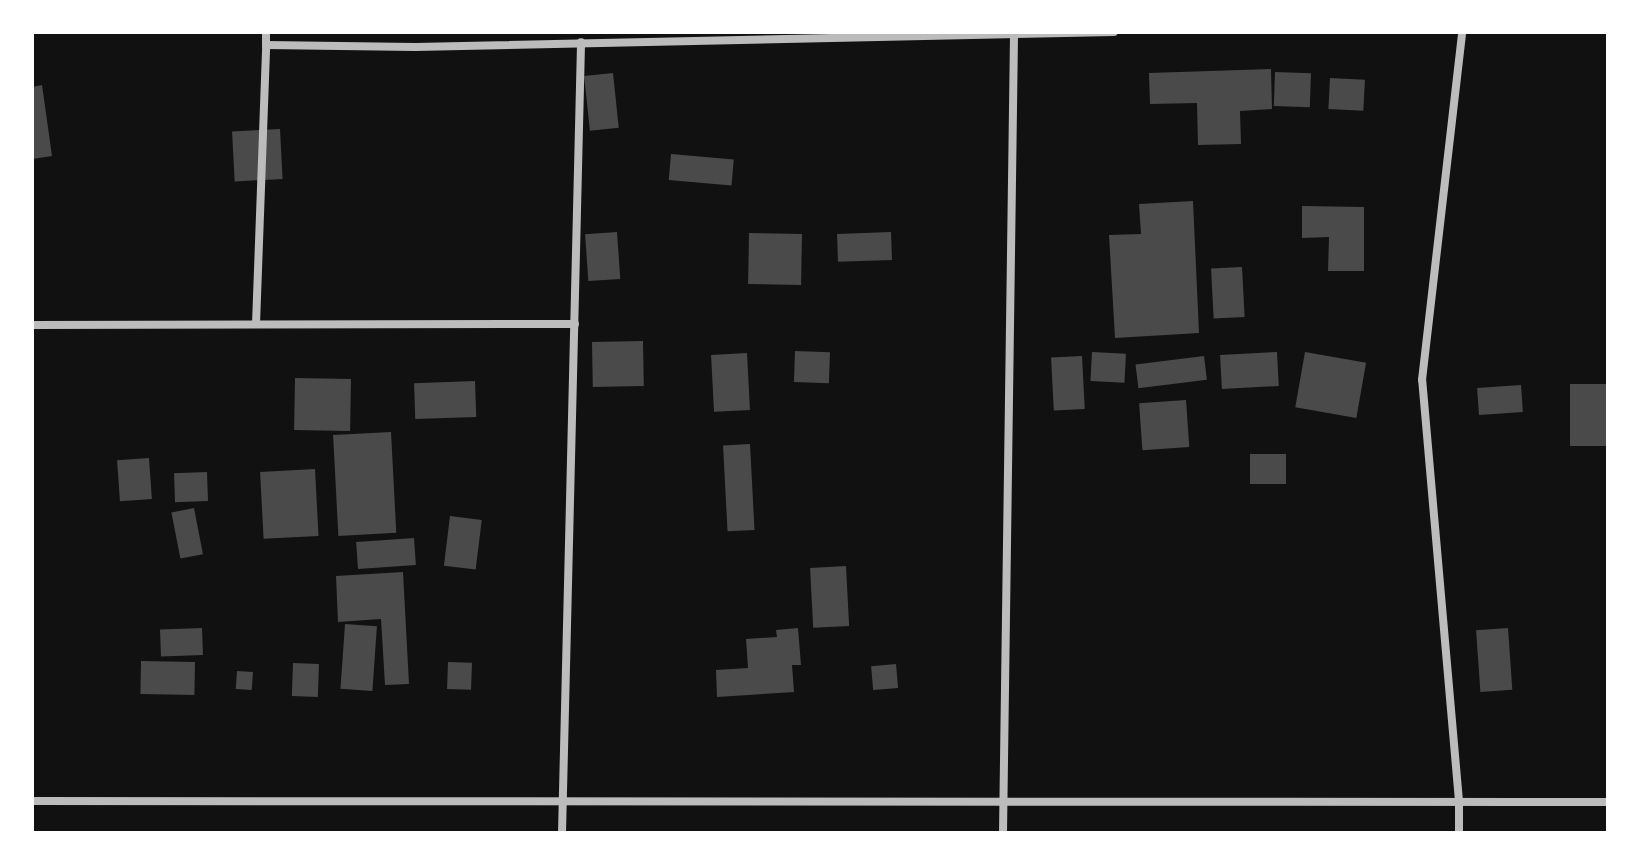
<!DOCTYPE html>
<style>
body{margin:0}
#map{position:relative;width:1640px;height:865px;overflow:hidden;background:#111;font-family:"Archivo Narrow",sans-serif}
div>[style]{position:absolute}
.building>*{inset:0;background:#4a4a4a;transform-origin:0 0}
.minor>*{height:8px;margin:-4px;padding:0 4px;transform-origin:4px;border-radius:4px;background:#bcbcbc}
span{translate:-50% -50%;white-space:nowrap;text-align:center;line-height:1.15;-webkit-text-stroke:6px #fff;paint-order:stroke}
.frame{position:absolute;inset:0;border:34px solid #fff;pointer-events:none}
</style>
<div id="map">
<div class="building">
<i style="clip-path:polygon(1271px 69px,1272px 109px,1240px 111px,1241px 144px,1198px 145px,1197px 103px,1150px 104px,1149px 73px)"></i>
<i style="left:1275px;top:72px;width:36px;height:34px;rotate:2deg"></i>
<i style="left:613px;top:73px;width:55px;height:29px;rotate:84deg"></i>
<i style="left:1330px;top:78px;width:35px;height:31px;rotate:3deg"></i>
<i style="clip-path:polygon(42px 85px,52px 156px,32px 159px,32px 87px)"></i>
<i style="left:280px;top:129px;width:50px;height:48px;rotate:87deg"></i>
<i style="left:671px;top:154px;width:63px;height:26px;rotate:5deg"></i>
<i style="clip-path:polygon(1193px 201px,1199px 333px,1115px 338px,1109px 235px,1141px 234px,1139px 204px)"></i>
<i style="clip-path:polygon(1302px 206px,1364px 207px,1364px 271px,1328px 271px,1329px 237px,1302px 238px)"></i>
<i style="left:617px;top:232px;width:47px;height:32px;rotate:86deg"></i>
<i style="left:891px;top:232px;width:28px;height:54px;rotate:88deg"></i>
<i style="left:749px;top:233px;width:53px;height:51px;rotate:1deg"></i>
<i style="left:1242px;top:267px;width:50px;height:31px;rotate:87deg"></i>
<i style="left:643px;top:341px;width:45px;height:51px;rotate:89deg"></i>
<i style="left:795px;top:351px;width:35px;height:31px;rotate:2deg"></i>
<i style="left:1092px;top:352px;width:34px;height:29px;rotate:3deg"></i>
<i style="left:1277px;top:352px;width:34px;height:57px;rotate:87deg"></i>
<i style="left:1305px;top:352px;width:62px;height:56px;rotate:10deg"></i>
<i style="left:747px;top:353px;width:57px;height:36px;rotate:87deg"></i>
<i style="left:1082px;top:356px;width:53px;height:31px;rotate:87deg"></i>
<i style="left:1204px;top:356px;width:24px;height:69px;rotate:83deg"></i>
<i style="left:295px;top:378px;width:56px;height:52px;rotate:1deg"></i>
<i style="left:475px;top:381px;width:36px;height:61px;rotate:88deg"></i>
<i style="left:1608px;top:384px;width:62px;height:38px;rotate:90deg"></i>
<i style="left:1521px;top:385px;width:27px;height:44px;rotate:86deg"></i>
<i style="left:1186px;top:400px;width:47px;height:47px;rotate:86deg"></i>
<i style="left:391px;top:432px;width:101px;height:58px;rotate:87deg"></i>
<i style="left:750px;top:444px;width:86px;height:27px;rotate:87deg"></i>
<i style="left:1250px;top:454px;width:36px;height:30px"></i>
<i style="left:149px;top:458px;width:41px;height:32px;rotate:86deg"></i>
<i style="left:315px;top:469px;width:67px;height:55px;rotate:87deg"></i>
<i style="left:207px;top:472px;width:29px;height:33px;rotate:88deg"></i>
<i style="left:194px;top:508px;width:47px;height:23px;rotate:79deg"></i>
<i style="left:450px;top:516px;width:32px;height:50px;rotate:7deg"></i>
<i style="left:414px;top:538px;width:27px;height:58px;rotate:86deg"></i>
<i style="left:846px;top:566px;width:60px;height:36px;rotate:87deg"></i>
<i style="clip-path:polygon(403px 572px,409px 684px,385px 685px,381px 619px,338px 622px,336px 576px)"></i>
<i style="left:345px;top:624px;width:32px;height:65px;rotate:4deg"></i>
<i style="left:202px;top:628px;width:27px;height:42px;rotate:88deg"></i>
<i style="clip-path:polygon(798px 628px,801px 665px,792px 665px,794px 692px,717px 697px,716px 670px,748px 668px,746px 639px,777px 637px,776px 630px)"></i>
<i style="left:1508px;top:628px;width:62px;height:32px;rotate:86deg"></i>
<i style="left:141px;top:661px;width:54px;height:33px;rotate:1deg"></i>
<i style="left:448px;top:662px;width:24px;height:27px;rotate:2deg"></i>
<i style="left:293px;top:663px;width:26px;height:33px;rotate:2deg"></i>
<i style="left:896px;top:664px;width:24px;height:25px;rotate:85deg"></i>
<i style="left:237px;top:671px;width:16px;height:18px;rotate:4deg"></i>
</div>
<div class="minor">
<i style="left:266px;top:32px;width:13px;rotate:90deg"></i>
<i style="left:256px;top:324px;width:279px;rotate:-87.9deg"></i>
<i style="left:266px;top:45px;width:149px;rotate:0.8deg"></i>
<i style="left:415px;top:47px;width:699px;rotate:-1.23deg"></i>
<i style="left:32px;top:325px;width:543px;rotate:-0.11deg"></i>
<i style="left:32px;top:801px;width:1576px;rotate:0.04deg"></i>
<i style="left:562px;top:833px;width:791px;rotate:-88.62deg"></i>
<i style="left:1003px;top:833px;width:799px;rotate:-89.21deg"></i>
<i style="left:1459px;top:833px;width:32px;rotate:-90deg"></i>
<i style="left:1459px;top:801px;width:423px;rotate:-95deg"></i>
<i style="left:1422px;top:380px;width:350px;rotate:-83.4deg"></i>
</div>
<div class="frame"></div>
</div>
